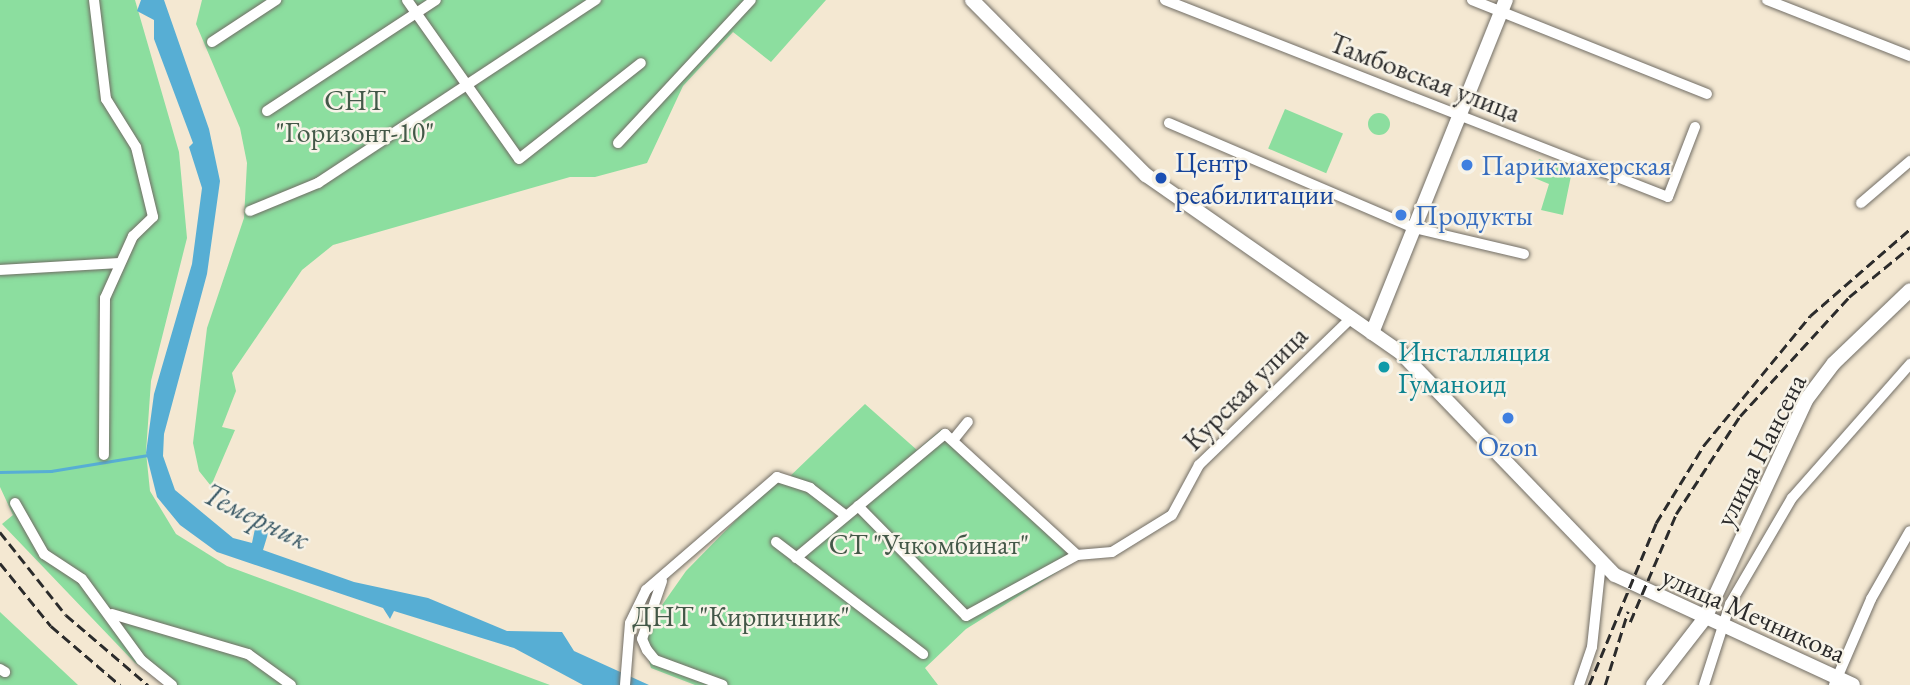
<!DOCTYPE html>
<meta charset="utf-8">
<style>
body{margin:0}
#map{position:relative;width:1910px;height:685px;overflow:hidden;background:#f4e8d2;font-family:"EB Garamond",serif}
div>[style]{position:absolute}
.green>*{inset:0;background:#8cde9f;transform-origin:0 0}
.round{border-radius:50%}
.water>*{inset:0;background:#57aed4}
.stream>*{height:2.5px;margin:-1.25px;padding:0 1.25px;transform-origin:1.25px;border-radius:1.25px;background:#57aed4}
.roads{filter:drop-shadow(0 0 2px #716d65) drop-shadow(0 0 2px #716d65)}
.street>*{height:10px;margin:-5px;padding:0 5px;transform-origin:5px;border-radius:5px;background:#fff}
.secondary>*{height:14px;margin:-7px;padding:0 7px;transform-origin:7px;border-radius:7px;background:#fff}
.rail>*{height:2.5px;margin-top:-1.25px;transform-origin:0;background:repeating-linear-gradient(90deg,#2b2b2b 0 10px,transparent 0 15px)}
.dots>*{width:19px;height:19px;translate:-50% -50%;box-sizing:border-box;border:4px solid #f7f3e8;border-radius:50%}
span{translate:-50% -50%;white-space:nowrap;text-align:center;line-height:1.15;-webkit-text-stroke:5px #f7f3e8;paint-order:stroke}
.street-label{font-size:28px;color:#2b2b2b}
.park-label{font-size:28px;color:#435848}
.transit-label{font-size:28px;color:#164399}
.left{translate:0 -50%;text-align:left}
.shop-label{font-size:28px;color:#366cbe}
.culture-label{font-size:28px;color:#0d838f}
.water-label{font-size:30px;color:#3a5966;font-style:italic}
</style>
<div id="map">
<div class="green">
<i style="clip-path:polygon(0 0,135px 0,179px 152px,187px 238px,151px 381px,146px 452px,150px 491px,176px 534px,227px 566px,550px 685px,174px 685px,135px 663px,2px 524px,13px 515px,0 487px)"></i>
<i style="clip-path:polygon(202px 0,826px 0,771px 62px,733px 32px,683px 86px,647px 163px,595px 177px,570px 177px,333px 245px,302px 270px,232px 373px,236px 391px,222px 427px,235px 430px,211px 486px,199px 471px,193px 443px,207px 328px,244px 218px,247px 163px,240px 128px,196px 24px)"></i>
<i style="left:1285px;top:109px;width:63px;height:43px;rotate:23deg"></i>
<i class="round" style="left:1368px;top:113px;width:22px;height:22px"></i>
<i style="clip-path:polygon(1539px 159px,1572px 171px,1563px 215px,1541px 210px,1549px 184px,1532px 177px)"></i>
<i style="clip-path:polygon(865px 404px,917px 450px,942px 429px,1075px 561px,966px 629px,925px 668px,938px 685px,695px 685px,651px 668px,641px 635px,686px 571px,778px 477px,785px 481px)"></i>
<i style="clip-path:polygon(0 612px,78px 685px,0 685px)"></i>
</div>
<div class="water">
<i style="clip-path:polygon(141px 0,164px 0,209px 129px,220px 181px,207px 274px,164px 434px,163px 456px,175px 490px,233px 538px,252px 543px,257px 519px,265px 519px,270px 527px,263px 550px,354px 582px,428px 598px,507px 631px,562px 632px,574px 651px,649px 685px,583px 685px,514px 648px,394px 611px,390px 619px,383px 608px,217px 552px,180px 525px,157px 497px,146px 453px,154px 394px,192px 264px,202px 188px,189px 147px,193px 143px,154px 39px,154px 20px,137px 11px)"></i>
</div>
<div class="stream">
<i style="left:0;top:472px;width:51px;rotate:-1.1deg"></i>
<i style="left:51px;top:471px;width:98px;rotate:-9.4deg"></i>
</div>
<div class="roads">
<div class="street">
<i style="left:94px;top:0;width:100px;rotate:83.1deg"></i>
<i style="left:106px;top:99px;width:57px;rotate:58deg"></i>
<i style="left:136px;top:147px;width:72px;rotate:76.3deg"></i>
<i style="left:153px;top:217px;width:28px;rotate:136deg"></i>
<i style="left:133px;top:236px;width:68px;rotate:114.3deg"></i>
<i style="left:105px;top:298px;width:157px;rotate:90.4deg"></i>
<i style="left:407px;top:0;width:194px;rotate:54.8deg"></i>
<i style="left:519px;top:159px;width:155px;rotate:-38.2deg"></i>
<i style="left:1165px;top:0;width:540px;rotate:21.39deg"></i>
<i style="left:1668px;top:197px;width:75px;rotate:-68.9deg"></i>
<i style="left:1472px;top:0;width:253px;rotate:21.8deg"></i>
<i style="left:1767px;top:0;width:154px;rotate:21.4deg"></i>
<i style="left:212px;top:42px;width:77px;rotate:-33.3deg"></i>
<i style="left:267px;top:111px;width:202px;rotate:-33.3deg"></i>
<i style="left:1169px;top:123px;width:267px;rotate:23.2deg"></i>
<i style="left:1414px;top:228px;width:113px;rotate:13.3deg"></i>
<i style="left:618px;top:143px;width:195px;rotate:-47.1deg"></i>
<i style="left:1861px;top:203px;width:65px;rotate:-40.6deg"></i>
<i style="left:250px;top:211px;width:74px;rotate:-22.4deg"></i>
<i style="left:318px;top:183px;width:333px;rotate:-33.4deg"></i>
<i style="left:0;top:270px;width:119px;rotate:-3.4deg"></i>
<i style="left:954px;top:439px;width:22px;rotate:-51deg"></i>
<i style="left:15px;top:503px;width:59px;rotate:60.4deg"></i>
<i style="left:44px;top:554px;width:45px;rotate:33.3deg"></i>
<i style="left:82px;top:579px;width:100px;rotate:53.9deg"></i>
<i style="left:141px;top:660px;width:40px;rotate:39deg"></i>
<i style="left:858px;top:506px;width:154px;rotate:45.5deg"></i>
<i style="left:966px;top:616px;width:127px;rotate:-28.8deg"></i>
<i style="left:1077px;top:555px;width:35px;rotate:-5deg"></i>
<i style="left:1112px;top:552px;width:70px;rotate:-31.7deg"></i>
<i style="left:1172px;top:515px;width:57px;rotate:-61.6deg"></i>
<i style="left:1199px;top:465px;width:210px;rotate:-44deg"></i>
<i style="left:776px;top:542px;width:185px;rotate:37.3deg"></i>
<i style="left:796px;top:558px;width:194px;rotate:-39.8deg"></i>
<i style="left:945px;top:434px;width:179px;rotate:42.5deg"></i>
<i style="left:662px;top:581px;width:61px;rotate:109deg"></i>
<i style="left:642px;top:639px;width:12px;rotate:66deg"></i>
<i style="left:647px;top:650px;width:13px;rotate:51deg"></i>
<i style="left:655px;top:660px;width:72px;rotate:20.2deg"></i>
<i style="left:112px;top:614px;width:142px;rotate:16.4deg"></i>
<i style="left:248px;top:654px;width:53px;rotate:35.8deg"></i>
<i style="left:0;top:669px;width:6px;rotate:31deg"></i>
<i style="left:625px;top:685px;width:62px;rotate:-85.4deg"></i>
<i style="left:630px;top:623px;width:37px;rotate:-64deg"></i>
<i style="left:646px;top:590px;width:173px;rotate:-40.8deg"></i>
<i style="left:777px;top:477px;width:35px;rotate:18deg"></i>
<i style="left:810px;top:488px;width:44px;rotate:37.6deg"></i>
<i style="left:1579px;top:685px;width:40px;rotate:-71.1deg"></i>
<i style="left:1592px;top:647px;width:84px;rotate:-83.9deg"></i>
<i style="left:1704px;top:685px;width:85px;rotate:-72.2deg"></i>
<i style="left:1730px;top:604px;width:123px;rotate:-59.7deg"></i>
<i style="left:1792px;top:498px;width:179px;rotate:-48.6deg"></i>
<i style="left:1834px;top:685px;width:94px;rotate:-66.7deg"></i>
<i style="left:1871px;top:599px;width:78px;rotate:-60.2deg"></i>
</div>
<div class="secondary">
<i style="left:972px;top:0;width:247px;rotate:45.2deg"></i>
<i style="left:1146px;top:175px;width:311px;rotate:34.9deg"></i>
<i style="left:1401px;top:353px;width:308px;rotate:46.1deg"></i>
<i style="left:1615px;top:575px;width:262px;rotate:24.8deg"></i>
<i style="left:1372px;top:333px;width:359px;rotate:-68.1deg"></i>
<i style="left:1653px;top:685px;width:85px;rotate:-52.2deg"></i>
<i style="left:1705px;top:618px;width:240px;rotate:-65.1deg"></i>
<i style="left:1806px;top:400px;width:46px;rotate:-52.9deg"></i>
<i style="left:1834px;top:363px;width:105px;rotate:-43.8deg"></i>
</div>
</div>
<div class="rail">
<i style="left:0;top:532px;width:106px;rotate:51.5deg"></i>
<i style="left:66px;top:615px;width:108px;rotate:40.5deg"></i>
<i style="left:0;top:563px;width:81px;rotate:51deg"></i>
<i style="left:51px;top:626px;width:91px;rotate:40.5deg"></i>
<i style="left:1630px;top:622px;width:117px;rotate:-66.9deg"></i>
<i style="left:1676px;top:514px;width:117px;rotate:-56.9deg"></i>
<i style="left:1740px;top:416px;width:161px;rotate:-47.5deg"></i>
<i style="left:1849px;top:297px;width:79px;rotate:-39.3deg"></i>
<i style="left:1589px;top:685px;width:175px;rotate:-67.5deg"></i>
<i style="left:1656px;top:523px;width:92px;rotate:-58.4deg"></i>
<i style="left:1704px;top:445px;width:167px;rotate:-50.6deg"></i>
<i style="left:1810px;top:316px;width:133px;rotate:-41deg"></i>
<i style="left:1605px;top:685px;width:77px;rotate:-72.7deg"></i>
</div>
<div class="dots">
<i style="left:1467px;top:165px;background:#3f7fe0"></i>
<i style="left:1161px;top:178px;background:#1a4fb4"></i>
<i style="left:1401px;top:215px;background:#3f7fe0"></i>
<i style="left:1384px;top:367px;background:#0f9aa8"></i>
<i style="left:1508px;top:418px;background:#3f7fe0"></i>
</div>
<div class="street-label">
<span style="left:1425px;top:77px;rotate:21deg">Тамбовская улица</span>
<span style="left:1245px;top:388px;rotate:-45deg">Курская улица</span>
<span style="left:1760px;top:450px;rotate:-63deg">улица Нансена</span>
<span style="left:1754px;top:614px;rotate:24deg">улица Мечникова</span>
</div>
<div class="park-label">
<span style="left:355px;top:116px">СНТ<br>"Горизонт-10"</span>
<span style="left:929px;top:544px">СТ "Учкомбинат"</span>
<span style="left:741px;top:616px">ДНТ "Кирпичник"</span>
</div>
<div class="transit-label">
<span class="left" style="left:1175px;top:178px">Центр<br>реабилитации</span>
</div>
<div class="shop-label">
<span class="left" style="left:1481px;top:165px">Парикмахерская</span>
<span class="left" style="left:1415px;top:215px">Продукты</span>
<span style="left:1508px;top:446px">Ozon</span>
</div>
<div class="culture-label">
<span class="left" style="left:1398px;top:367px">Инсталляция<br>Гуманоид</span>
</div>
<div class="water-label">
<span style="left:256px;top:517px;rotate:26deg">Темерник</span>
</div>
</div>
